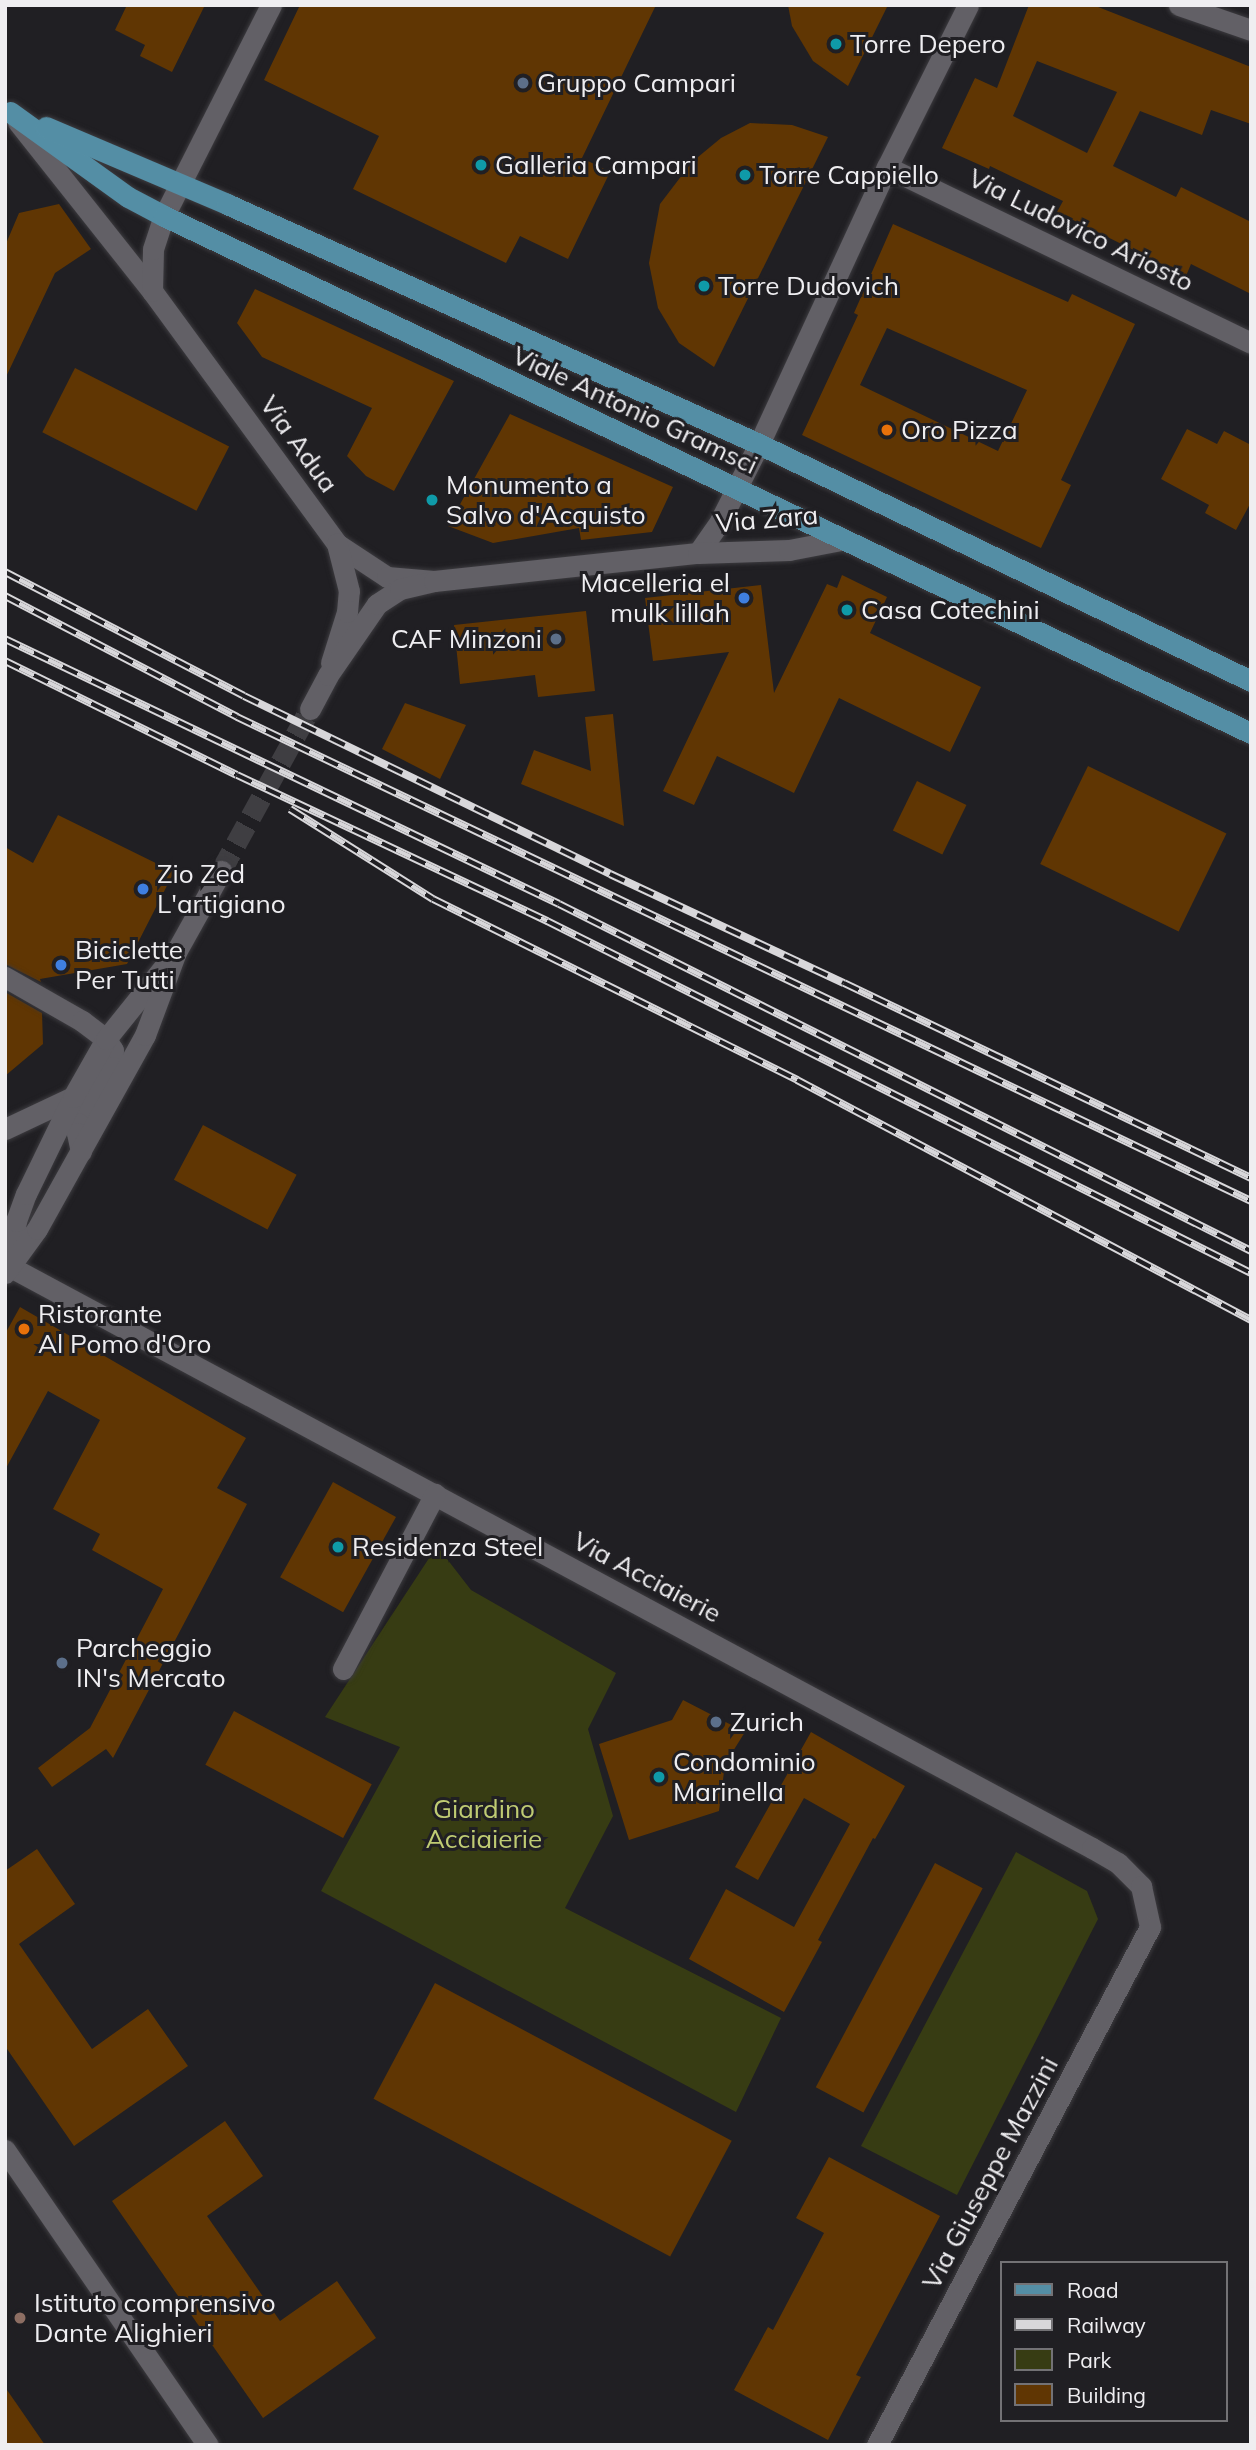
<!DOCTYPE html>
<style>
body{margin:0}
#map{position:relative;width:1256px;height:2450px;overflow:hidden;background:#201f23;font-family:Mulish,sans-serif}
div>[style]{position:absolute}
.green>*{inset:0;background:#373c13}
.building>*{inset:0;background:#603603;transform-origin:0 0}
.minor-tunnel>*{height:21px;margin-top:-10.5px;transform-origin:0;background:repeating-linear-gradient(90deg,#3f3e42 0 21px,transparent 0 31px)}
.roads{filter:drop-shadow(0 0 2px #3c3b3f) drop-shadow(0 0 2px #3c3b3f)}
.minor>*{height:21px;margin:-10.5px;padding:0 10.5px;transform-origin:10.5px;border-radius:10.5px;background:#626066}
.major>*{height:21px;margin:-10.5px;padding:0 10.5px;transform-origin:10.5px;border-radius:10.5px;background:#548ea5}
.rail>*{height:8px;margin-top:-4px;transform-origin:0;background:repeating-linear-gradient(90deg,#201f23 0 16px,#d8d7da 0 32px);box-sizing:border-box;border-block:2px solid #d8d7da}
.dots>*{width:19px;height:19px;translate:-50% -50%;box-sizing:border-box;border:4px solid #201f23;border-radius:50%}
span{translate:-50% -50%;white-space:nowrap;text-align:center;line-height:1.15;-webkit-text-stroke:6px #201f23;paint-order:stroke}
.poi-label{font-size:26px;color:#efeef1}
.left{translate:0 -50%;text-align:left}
.right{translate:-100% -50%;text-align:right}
.street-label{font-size:26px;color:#efeef1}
.park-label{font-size:26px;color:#bfcb73}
.frame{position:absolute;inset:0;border:7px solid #efeef1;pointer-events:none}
.legend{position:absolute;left:1000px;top:2261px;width:228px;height:161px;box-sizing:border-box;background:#201f23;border:2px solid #737275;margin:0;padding:9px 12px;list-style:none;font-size:21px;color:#efeef1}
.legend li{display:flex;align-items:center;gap:14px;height:35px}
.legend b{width:35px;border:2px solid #737275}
</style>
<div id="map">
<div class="green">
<i style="clip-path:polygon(437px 1546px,471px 1590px,616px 1673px,588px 1729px,613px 1816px,565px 1908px,781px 2018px,736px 2112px,321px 1891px,400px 1747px,325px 1717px)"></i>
<i style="clip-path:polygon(1016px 1852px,1087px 1891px,1098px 1919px,957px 2195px,861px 2146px)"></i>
</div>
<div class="building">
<i style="clip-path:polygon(127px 5px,205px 5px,172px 72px,140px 56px,145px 45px,115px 30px)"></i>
<i style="clip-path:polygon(300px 5px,656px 5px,582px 158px,610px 172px,568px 259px,520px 236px,506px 263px,353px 189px,379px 136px,264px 80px)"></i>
<i style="clip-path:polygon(788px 5px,888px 5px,848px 86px,813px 61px,792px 26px)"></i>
<i style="clip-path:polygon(evenodd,1029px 5px,1093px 5px,1251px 67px,1251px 124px,1211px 110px,1202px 135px,1140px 111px,1113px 166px,1176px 197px,1181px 187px,1251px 222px,1251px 294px,1191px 264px,1186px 276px,1057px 212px,1063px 201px,990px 166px,989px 169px,942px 148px,975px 78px,997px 88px,1029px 5px,1037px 61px,1117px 92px,1087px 153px,1013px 116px,1037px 61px)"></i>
<i style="clip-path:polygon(750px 123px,792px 125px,828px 137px,714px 367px,679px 343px,658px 308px,649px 263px,660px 204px,692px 162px,721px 138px)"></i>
<i style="clip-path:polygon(59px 204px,91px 249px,55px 273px,5px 379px,5px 246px,19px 213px)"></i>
<i style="clip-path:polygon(evenodd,893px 224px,1068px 302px,1072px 294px,1135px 324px,1061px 480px,1071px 485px,1041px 548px,802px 435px,858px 315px,854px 313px,893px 224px,887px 328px,1027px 390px,998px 451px,860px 385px,887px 328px)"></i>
<i style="clip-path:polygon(255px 289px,454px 381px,394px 491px,366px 476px,347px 456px,372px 408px,262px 357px,237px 323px)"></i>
<i style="left:75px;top:368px;width:173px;height:72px;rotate:27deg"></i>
<i style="clip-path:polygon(510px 414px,673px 487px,652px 532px,581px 540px,579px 528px,493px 543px,448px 526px)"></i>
<i style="clip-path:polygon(1187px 429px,1217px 444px,1224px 431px,1251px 445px,1251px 502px,1236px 530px,1205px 513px,1209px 505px,1161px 479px)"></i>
<i style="clip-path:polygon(842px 575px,887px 597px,870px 633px,981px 687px,950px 752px,839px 698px,794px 793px,717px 756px,694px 805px,663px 791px,729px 652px,653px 661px,645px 598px,761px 585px,774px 693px,827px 584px,837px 588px)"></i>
<i style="clip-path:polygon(586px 611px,595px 691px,538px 697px,535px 675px,460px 684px,454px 625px)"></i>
<i style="clip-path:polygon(405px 703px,466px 725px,440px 779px,382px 749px)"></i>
<i style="clip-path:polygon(613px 714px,624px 826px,521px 784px,534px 750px,591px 771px,585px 717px)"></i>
<i style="left:1088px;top:766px;width:154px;height:109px;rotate:26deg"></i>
<i style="left:917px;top:781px;width:55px;height:55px;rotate:26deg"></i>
<i style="clip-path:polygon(58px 815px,174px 872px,127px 964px,40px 979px,41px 982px,5px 964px,5px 847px,33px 863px)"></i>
<i style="clip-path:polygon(5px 992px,42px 1013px,43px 1044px,5px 1076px)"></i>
<i style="left:203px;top:1125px;width:106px;height:62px;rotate:28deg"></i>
<i style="clip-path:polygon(20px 1307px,246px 1438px,217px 1488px,247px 1504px,113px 1758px,106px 1749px,52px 1787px,38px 1768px,90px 1728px,163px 1589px,92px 1550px,100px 1534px,53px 1509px,100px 1420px,48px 1391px,5px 1470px,5px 1334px)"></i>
<i style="left:333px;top:1482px;width:72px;height:109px;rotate:29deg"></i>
<i style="clip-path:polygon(683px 1700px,745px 1732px,725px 1764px,719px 1811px,629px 1840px,599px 1744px,672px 1720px)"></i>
<i style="left:234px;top:1711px;width:156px;height:61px;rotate:28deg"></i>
<i style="clip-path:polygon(811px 1732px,905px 1786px,875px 1839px,873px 1838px,818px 1940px,822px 1942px,784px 2012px,689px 1959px,726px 1889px,794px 1927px,850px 1824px,804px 1798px,758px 1880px,735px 1867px)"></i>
<i style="clip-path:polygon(37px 1849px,75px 1904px,19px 1944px,92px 2049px,148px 2009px,188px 2066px,74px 2146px,5px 2046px,5px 1871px)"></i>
<i style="left:935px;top:1863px;width:54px;height:254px;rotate:28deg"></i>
<i style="left:435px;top:1983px;width:336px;height:131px;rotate:28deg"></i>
<i style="clip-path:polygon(225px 2121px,263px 2176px,207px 2216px,280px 2321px,337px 2281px,376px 2338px,263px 2418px,112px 2201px)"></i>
<i style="clip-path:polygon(829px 2157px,940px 2216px,856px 2375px,861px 2377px,828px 2440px,734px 2390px,768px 2327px,773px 2330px,824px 2233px,796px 2218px)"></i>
<i style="clip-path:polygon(5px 2387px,45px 2445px,5px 2445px)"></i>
</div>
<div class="minor-tunnel">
<i style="left:221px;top:871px;width:185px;rotate:-61.2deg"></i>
</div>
<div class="roads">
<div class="minor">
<i style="left:1179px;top:5px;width:76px;rotate:19.1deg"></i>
<i style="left:18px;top:122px;width:216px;rotate:51.6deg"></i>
<i style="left:152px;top:291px;width:313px;rotate:53.8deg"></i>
<i style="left:337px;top:544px;width:60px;rotate:33.4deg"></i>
<i style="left:387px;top:577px;width:47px;rotate:4.9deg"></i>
<i style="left:887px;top:167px;width:404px;rotate:25.8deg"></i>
<i style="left:152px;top:291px;width:42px;rotate:-88.6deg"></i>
<i style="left:153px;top:249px;width:35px;rotate:-72deg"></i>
<i style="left:164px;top:216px;width:237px;rotate:-63.1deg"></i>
<i style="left:698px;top:553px;width:39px;rotate:-55deg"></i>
<i style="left:720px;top:521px;width:86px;rotate:-63.1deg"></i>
<i style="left:759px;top:444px;width:305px;rotate:-65.2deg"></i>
<i style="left:887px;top:167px;width:181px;rotate:-63.4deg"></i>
<i style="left:331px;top:663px;width:53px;rotate:-72.6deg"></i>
<i style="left:347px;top:612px;width:21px;rotate:-85deg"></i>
<i style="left:349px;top:591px;width:49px;rotate:-104.3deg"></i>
<i style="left:310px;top:709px;width:38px;rotate:-62deg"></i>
<i style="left:328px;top:675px;width:86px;rotate:-55.4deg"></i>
<i style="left:377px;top:604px;width:27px;rotate:-33deg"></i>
<i style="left:400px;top:589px;width:35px;rotate:-13deg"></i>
<i style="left:434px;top:581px;width:265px;rotate:-6.1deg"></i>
<i style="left:698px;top:553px;width:91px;rotate:-1.9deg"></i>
<i style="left:789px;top:550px;width:53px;rotate:-10.9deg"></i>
<i style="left:5px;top:977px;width:89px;rotate:29.7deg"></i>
<i style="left:82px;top:1021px;width:30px;rotate:37deg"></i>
<i style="left:106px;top:1039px;width:13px;rotate:58deg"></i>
<i style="left:113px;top:1050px;width:17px;rotate:93deg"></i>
<i style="left:112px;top:1067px;width:66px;rotate:121.3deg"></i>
<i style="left:78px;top:1123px;width:10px;rotate:96deg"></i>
<i style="left:77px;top:1133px;width:19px;rotate:78deg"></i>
<i style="left:5px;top:1129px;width:75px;rotate:-25.2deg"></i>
<i style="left:5px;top:1264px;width:1234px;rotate:28.25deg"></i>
<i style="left:1092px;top:1848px;width:30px;rotate:30deg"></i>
<i style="left:1118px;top:1863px;width:33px;rotate:45deg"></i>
<i style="left:1141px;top:1886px;width:42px;rotate:77.6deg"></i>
<i style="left:1150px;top:1927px;width:586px;rotate:117.79deg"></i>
<i style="left:9px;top:1264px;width:44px;rotate:-80.8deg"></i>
<i style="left:16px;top:1221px;width:29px;rotate:-70deg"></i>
<i style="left:26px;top:1194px;width:108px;rotate:-64.1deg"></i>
<i style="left:73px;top:1097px;width:67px;rotate:-60.4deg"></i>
<i style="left:106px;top:1039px;width:99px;rotate:-51.2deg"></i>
<i style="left:5px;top:1273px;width:54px;rotate:-54deg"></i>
<i style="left:37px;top:1229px;width:222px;rotate:-60.9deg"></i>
<i style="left:145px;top:1035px;width:89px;rotate:-69.5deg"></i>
<i style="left:176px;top:952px;width:93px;rotate:-60.9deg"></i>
<i style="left:343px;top:1669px;width:198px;rotate:-62.3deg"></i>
<i style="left:5px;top:2150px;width:358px;rotate:55.5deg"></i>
</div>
<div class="major">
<i style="left:10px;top:112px;width:145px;rotate:35.8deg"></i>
<i style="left:128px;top:197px;width:41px;rotate:27.8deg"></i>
<i style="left:164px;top:216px;width:1204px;rotate:25.44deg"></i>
<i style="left:46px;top:127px;width:197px;rotate:23deg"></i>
<i style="left:227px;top:204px;width:584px;rotate:24.28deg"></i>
<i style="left:759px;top:444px;width:546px;rotate:25.72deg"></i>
</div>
</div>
<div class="rail">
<i style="left:5px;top:572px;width:269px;rotate:27.4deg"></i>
<i style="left:244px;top:696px;width:407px;rotate:25.9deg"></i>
<i style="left:610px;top:874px;width:258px;rotate:25deg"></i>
<i style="left:844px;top:983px;width:451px;rotate:25.6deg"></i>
<i style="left:5px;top:596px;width:262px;rotate:27.5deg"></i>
<i style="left:237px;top:717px;width:1124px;rotate:25.52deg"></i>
<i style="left:5px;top:639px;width:614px;rotate:25.56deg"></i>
<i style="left:559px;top:904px;width:774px;rotate:26.63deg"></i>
<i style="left:5px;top:661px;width:258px;rotate:26.2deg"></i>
<i style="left:237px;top:775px;width:343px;rotate:25.2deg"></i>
<i style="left:547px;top:921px;width:787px;rotate:26.57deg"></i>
<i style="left:290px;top:809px;width:169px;rotate:32.2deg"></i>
<i style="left:433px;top:899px;width:407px;rotate:26.4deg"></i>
<i style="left:797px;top:1080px;width:514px;rotate:27.86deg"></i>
</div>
<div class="dots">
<i style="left:836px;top:44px;background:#0f9aa8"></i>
<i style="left:523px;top:83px;background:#5c6f8a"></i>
<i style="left:481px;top:165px;background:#0f9aa8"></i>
<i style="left:745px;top:175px;background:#0f9aa8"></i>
<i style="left:704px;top:286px;background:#0f9aa8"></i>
<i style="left:887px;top:430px;background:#e8710a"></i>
<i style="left:432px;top:500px;background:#0f9aa8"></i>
<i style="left:744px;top:598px;background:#3f7fe0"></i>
<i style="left:847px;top:610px;background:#0f9aa8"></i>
<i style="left:556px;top:639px;background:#5c6f8a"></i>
<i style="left:143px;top:889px;background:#3f7fe0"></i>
<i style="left:61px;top:965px;background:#3f7fe0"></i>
<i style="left:24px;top:1329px;background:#e8710a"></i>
<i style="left:338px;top:1547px;background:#0f9aa8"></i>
<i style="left:62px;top:1663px;background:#5c6f8a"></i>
<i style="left:716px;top:1722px;background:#5c6f8a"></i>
<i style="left:659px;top:1777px;background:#0f9aa8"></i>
<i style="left:20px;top:2318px;background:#8d6e63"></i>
</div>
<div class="poi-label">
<span class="left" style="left:850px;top:44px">Torre Depero</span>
<span class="left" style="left:537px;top:83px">Gruppo Campari</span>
<span class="left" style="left:495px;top:165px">Galleria Campari</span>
<span class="left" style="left:759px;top:175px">Torre Cappiello</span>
<span class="left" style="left:718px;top:286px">Torre Dudovich</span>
<span class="left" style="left:901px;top:430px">Oro Pizza</span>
<span class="left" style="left:446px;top:500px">Monumento a<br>Salvo d'Acquisto</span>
<span class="right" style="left:730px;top:598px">Macelleria el<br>mulk lillah</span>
<span class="left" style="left:861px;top:610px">Casa Cotechini</span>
<span class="right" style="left:542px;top:639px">CAF Minzoni</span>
<span class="left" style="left:157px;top:889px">Zio Zed<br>L'artigiano</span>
<span class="left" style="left:75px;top:965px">Biciclette<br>Per Tutti</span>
<span class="left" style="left:38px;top:1329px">Ristorante<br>Al Pomo d'Oro</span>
<span class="left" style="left:352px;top:1547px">Residenza Steel</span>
<span class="left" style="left:76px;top:1663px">Parcheggio<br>IN's Mercato</span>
<span class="left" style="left:730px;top:1722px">Zurich</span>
<span class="left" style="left:673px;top:1777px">Condominio<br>Marinella</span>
<span class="left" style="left:34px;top:2318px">Istituto comprensivo<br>Dante Alighieri</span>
</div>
<div class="street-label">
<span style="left:1081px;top:230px;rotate:26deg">Via Ludovico Ariosto</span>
<span style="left:635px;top:410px;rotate:25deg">Viale Antonio Gramsci</span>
<span style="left:299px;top:444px;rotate:54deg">Via Adua</span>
<span style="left:767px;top:519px;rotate:-5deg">Via Zara</span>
<span style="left:647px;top:1577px;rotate:28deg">Via Acciaierie</span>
<span style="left:990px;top:2173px;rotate:-62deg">Via Giuseppe Mazzini</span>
</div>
<div class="park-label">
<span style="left:484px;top:1824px">Giardino<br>Acciaierie</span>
</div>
<div class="frame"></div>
<ul class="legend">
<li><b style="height:9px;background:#548ea5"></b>Road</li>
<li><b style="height:9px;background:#d8d7da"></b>Railway</li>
<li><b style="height:19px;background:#373c13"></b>Park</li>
<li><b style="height:19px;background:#603603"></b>Building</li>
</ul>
</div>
